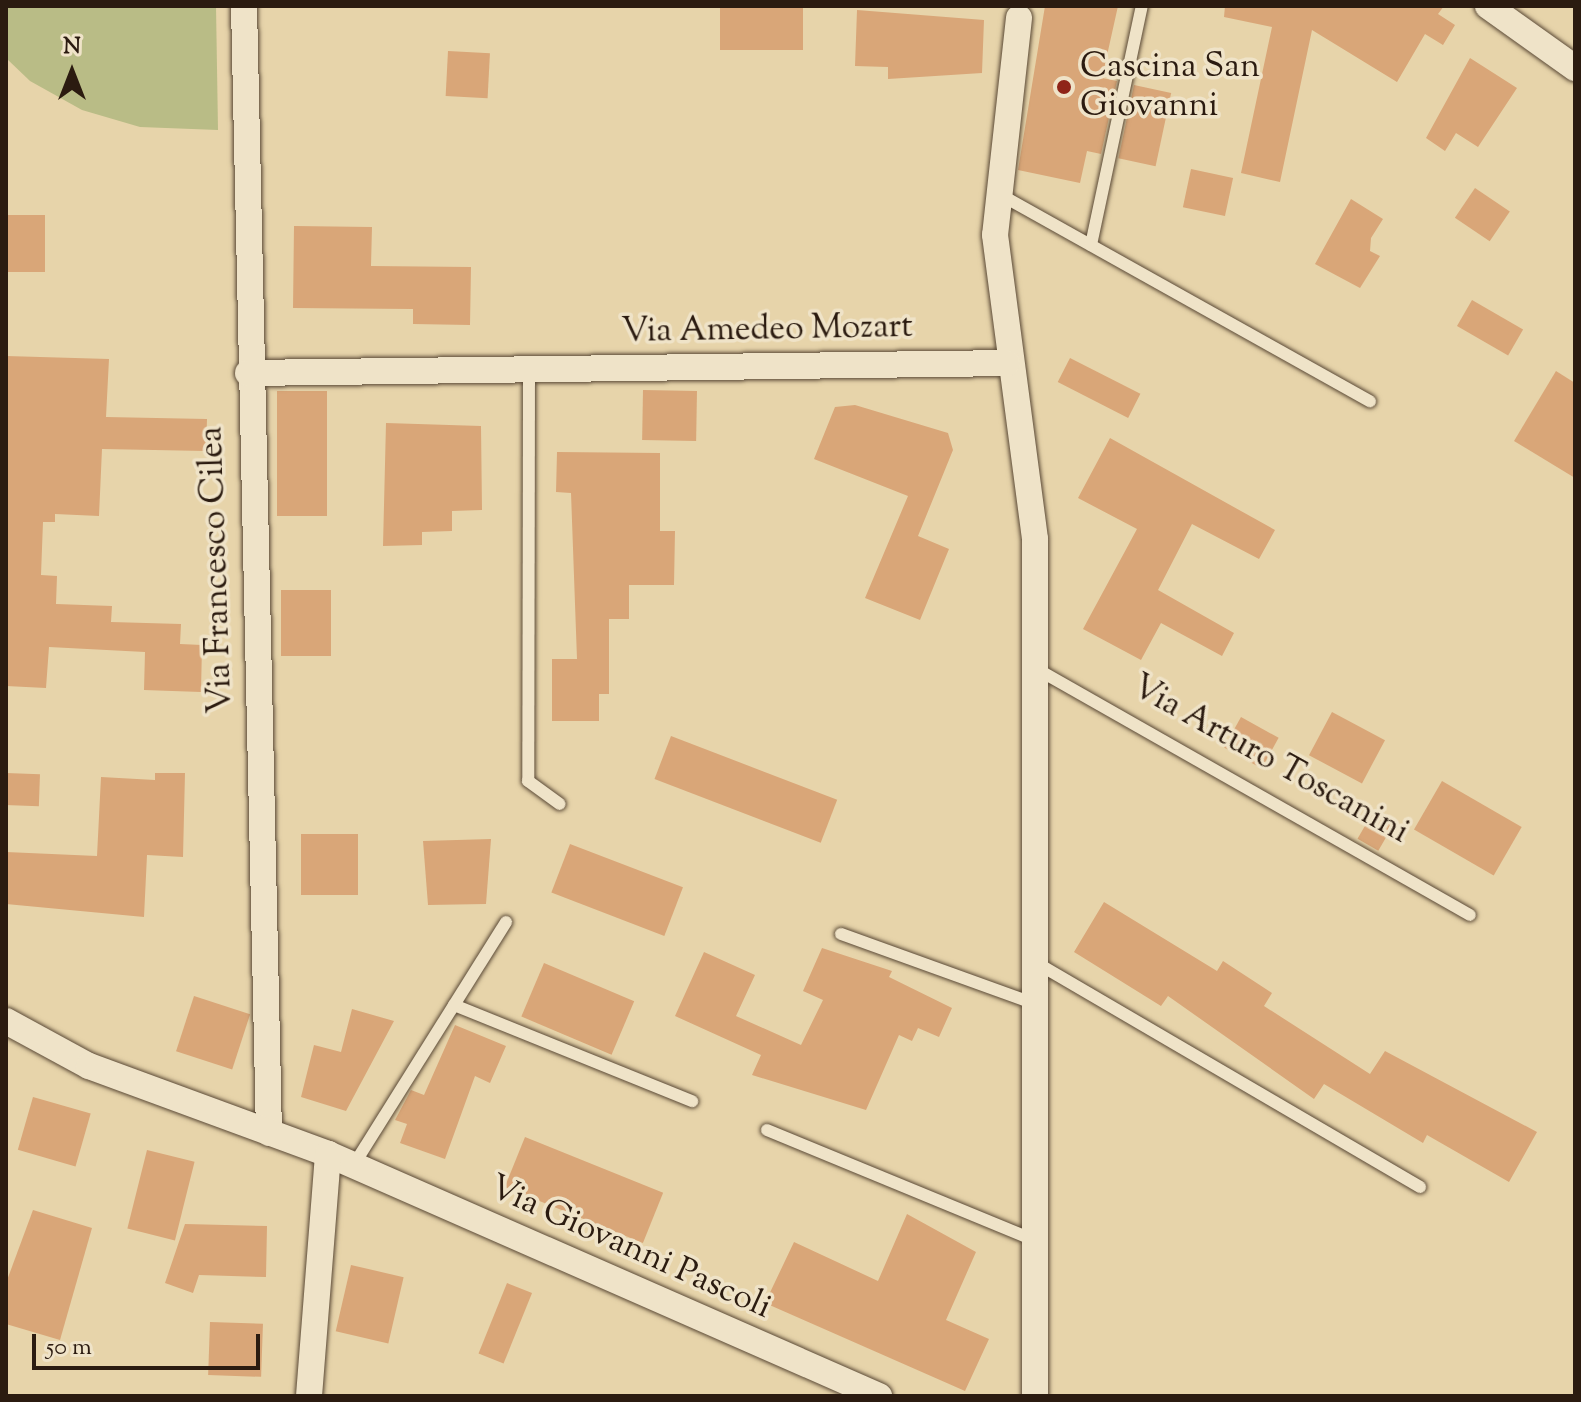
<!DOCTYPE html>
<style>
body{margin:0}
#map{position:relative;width:1581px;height:1402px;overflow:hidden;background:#e7d4aa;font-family:"Sorts Mill Goudy",serif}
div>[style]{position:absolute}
.green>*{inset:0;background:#b9bc86}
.building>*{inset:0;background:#d9a678;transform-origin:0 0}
.roads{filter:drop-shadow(0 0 2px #5a4936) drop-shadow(0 0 2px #5a4936)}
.lane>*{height:12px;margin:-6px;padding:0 6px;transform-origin:6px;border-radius:6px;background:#efe3c8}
.street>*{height:26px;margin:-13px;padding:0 13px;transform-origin:13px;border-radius:13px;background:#efe3c8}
.dots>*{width:22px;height:22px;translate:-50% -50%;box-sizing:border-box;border:4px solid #efe3c8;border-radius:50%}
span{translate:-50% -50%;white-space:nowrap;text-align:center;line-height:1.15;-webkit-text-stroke:7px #efe3c8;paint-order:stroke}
.poi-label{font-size:34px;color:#2b1b10}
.left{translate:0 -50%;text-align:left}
.street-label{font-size:34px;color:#2b1b10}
.frame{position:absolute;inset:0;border:8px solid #2b1b10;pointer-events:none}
.north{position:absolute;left:32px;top:32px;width:80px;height:80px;-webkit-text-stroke:6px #efe3c8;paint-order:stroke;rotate:0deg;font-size:22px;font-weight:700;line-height:32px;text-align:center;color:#2b1b10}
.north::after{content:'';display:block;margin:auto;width:28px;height:36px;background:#2b1b10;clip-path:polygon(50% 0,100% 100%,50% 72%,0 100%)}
.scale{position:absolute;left:32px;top:1334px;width:228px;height:36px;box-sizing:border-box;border:4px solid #2b1b10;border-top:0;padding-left:10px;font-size:24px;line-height:28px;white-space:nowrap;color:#2b1b10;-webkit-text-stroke:6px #efe3c8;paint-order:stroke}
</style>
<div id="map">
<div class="green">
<i style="clip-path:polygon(6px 6px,216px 6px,218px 130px,140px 127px,82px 110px,30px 81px,6px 58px)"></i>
</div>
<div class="building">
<i style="left:720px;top:6px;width:83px;height:44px"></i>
<i style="clip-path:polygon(1045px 6px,1118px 6px,1102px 78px,1117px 81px,1101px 154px,1087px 151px,1080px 183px,1018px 170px)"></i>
<i style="clip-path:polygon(1225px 6px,1444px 6px,1438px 14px,1455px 25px,1443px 45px,1425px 34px,1397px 82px,1312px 30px,1280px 182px,1241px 173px,1272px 27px,1224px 17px)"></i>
<i style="clip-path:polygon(857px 10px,984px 20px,982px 73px,888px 79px,888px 67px,855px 66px)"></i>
<i style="left:448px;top:51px;width:42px;height:45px;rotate:3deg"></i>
<i style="clip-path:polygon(1470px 58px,1517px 88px,1478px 147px,1456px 133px,1445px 151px,1426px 138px)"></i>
<i style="left:1134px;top:85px;width:38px;height:75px;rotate:12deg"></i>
<i style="left:1191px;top:169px;width:43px;height:39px;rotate:12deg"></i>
<i style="left:1475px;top:188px;width:42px;height:36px;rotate:34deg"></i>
<i style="clip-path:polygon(1351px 199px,1383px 219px,1371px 238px,1370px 251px,1380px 256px,1360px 288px,1315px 264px)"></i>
<i style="left:6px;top:215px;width:39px;height:57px"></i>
<i style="clip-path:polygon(294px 226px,372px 227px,371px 266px,471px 267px,470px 325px,413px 324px,413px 309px,293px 308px)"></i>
<i style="left:1472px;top:300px;width:59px;height:30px;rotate:30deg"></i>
<i style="clip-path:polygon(6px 356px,109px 359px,106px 417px,207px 419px,206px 451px,102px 449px,99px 516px,55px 514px,55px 522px,43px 522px,41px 575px,57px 576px,56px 604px,112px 606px,111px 622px,181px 624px,180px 644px,202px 645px,201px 692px,144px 690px,145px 652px,49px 647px,46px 688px,6px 686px)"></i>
<i style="left:1070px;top:358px;width:79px;height:27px;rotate:27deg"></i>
<i style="clip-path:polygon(1556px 371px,1575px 383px,1575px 478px,1514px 441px)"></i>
<i style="left:643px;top:390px;width:54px;height:50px;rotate:1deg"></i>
<i style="left:277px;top:391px;width:50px;height:125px"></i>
<i style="clip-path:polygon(855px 405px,948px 433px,953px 450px,918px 536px,949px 549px,920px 620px,865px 598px,908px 496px,814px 459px,835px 407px)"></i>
<i style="clip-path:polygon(386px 423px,481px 426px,482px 510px,452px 511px,452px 531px,422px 532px,422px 545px,383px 546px)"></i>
<i style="clip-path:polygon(1110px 438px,1275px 530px,1259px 559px,1192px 524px,1158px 590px,1234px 633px,1222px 656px,1161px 623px,1141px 660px,1083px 629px,1137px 529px,1078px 498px)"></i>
<i style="clip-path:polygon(557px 452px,660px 453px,660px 531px,675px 531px,674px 585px,629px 585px,629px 619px,609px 619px,609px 694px,599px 694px,599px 721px,552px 721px,552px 659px,577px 659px,571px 493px,556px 492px)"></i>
<i style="left:281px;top:590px;width:50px;height:66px"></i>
<i style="left:1332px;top:712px;width:60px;height:49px;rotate:28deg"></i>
<i style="left:1241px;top:717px;width:43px;height:35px;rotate:29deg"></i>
<i style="left:671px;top:736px;width:178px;height:46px;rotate:21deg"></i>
<i style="left:6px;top:773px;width:34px;height:32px;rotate:2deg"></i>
<i style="clip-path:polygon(155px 773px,185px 773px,183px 857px,147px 855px,144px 917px,6px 904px,6px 852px,97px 856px,101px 777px,155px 780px)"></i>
<i style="left:1442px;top:781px;width:92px;height:56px;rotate:30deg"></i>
<i style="left:1373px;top:812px;width:24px;height:31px;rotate:30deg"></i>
<i style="left:301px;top:834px;width:57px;height:61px"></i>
<i style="clip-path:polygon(491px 839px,486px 904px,428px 905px,423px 841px)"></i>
<i style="left:570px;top:844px;width:121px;height:52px;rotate:21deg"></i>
<i style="clip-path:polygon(1104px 902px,1217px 971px,1223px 961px,1272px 993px,1264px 1006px,1370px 1074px,1385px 1051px,1537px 1132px,1509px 1182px,1427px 1135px,1423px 1143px,1324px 1084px,1314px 1099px,1168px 996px,1161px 1006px,1074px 952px)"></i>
<i style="clip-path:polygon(822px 948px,892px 971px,889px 977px,952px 1008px,939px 1037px,918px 1028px,912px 1041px,899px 1035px,866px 1110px,752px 1075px,761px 1055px,675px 1016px,704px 952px,755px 975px,736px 1016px,801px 1045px,823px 1000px,803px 991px)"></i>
<i style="left:544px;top:963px;width:98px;height:58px;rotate:23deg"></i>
<i style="left:194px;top:996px;width:59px;height:58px;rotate:18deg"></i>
<i style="clip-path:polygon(352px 1009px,394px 1021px,346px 1111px,301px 1097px,314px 1045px,341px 1052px)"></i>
<i style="clip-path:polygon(455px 1025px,506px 1046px,490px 1083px,475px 1076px,445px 1159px,400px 1143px,407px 1124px,395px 1120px,411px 1090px,424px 1095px)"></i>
<i style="left:33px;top:1097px;width:60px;height:55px;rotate:16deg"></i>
<i style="left:525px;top:1137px;width:149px;height:54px;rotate:22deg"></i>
<i style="left:147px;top:1150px;width:49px;height:81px;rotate:14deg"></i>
<i style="clip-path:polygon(33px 1210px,92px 1228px,60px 1340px,6px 1324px,6px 1283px)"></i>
<i style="clip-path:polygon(907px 1214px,976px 1252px,946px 1320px,989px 1339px,965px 1391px,765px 1303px,794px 1242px,878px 1281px)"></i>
<i style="clip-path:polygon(185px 1224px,267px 1226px,266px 1277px,199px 1275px,193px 1293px,165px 1283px)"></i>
<i style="left:351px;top:1265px;width:54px;height:68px;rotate:13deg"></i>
<i style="left:507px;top:1283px;width:27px;height:76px;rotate:22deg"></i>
<i style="left:210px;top:1322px;width:53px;height:53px;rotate:2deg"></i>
</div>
<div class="roads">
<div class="lane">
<i style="left:999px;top:194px;width:425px;rotate:29.2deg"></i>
<i style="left:1091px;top:245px;width:244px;rotate:-78deg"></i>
<i style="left:529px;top:369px;width:412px;rotate:90.1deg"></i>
<i style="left:528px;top:781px;width:39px;rotate:36deg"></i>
<i style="left:1035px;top:668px;width:500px;rotate:29.59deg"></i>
<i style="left:841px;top:934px;width:206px;rotate:19.8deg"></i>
<i style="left:1035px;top:962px;width:446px;rotate:30.3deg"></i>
<i style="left:454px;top:1005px;width:257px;rotate:22deg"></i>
<i style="left:767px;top:1130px;width:289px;rotate:22.4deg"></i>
<i style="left:353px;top:1166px;width:288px;rotate:-57.9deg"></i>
</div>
<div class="street">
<i style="left:244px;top:6px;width:1127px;rotate:88.73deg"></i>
<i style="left:1488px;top:6px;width:107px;rotate:35.5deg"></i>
<i style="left:1019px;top:18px;width:218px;rotate:96.3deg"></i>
<i style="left:995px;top:235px;width:307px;rotate:82.5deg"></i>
<i style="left:1035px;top:539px;width:857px;rotate:90deg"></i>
<i style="left:248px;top:373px;width:759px;rotate:-0.75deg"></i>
<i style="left:6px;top:1021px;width:94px;rotate:28.5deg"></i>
<i style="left:89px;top:1066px;width:255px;rotate:20.2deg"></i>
<i style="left:328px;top:1154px;width:602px;rotate:23.71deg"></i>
<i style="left:309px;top:1396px;width:243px;rotate:-85.5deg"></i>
</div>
</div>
<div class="dots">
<i style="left:1064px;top:87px;background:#8f2418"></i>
</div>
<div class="poi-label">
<span class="left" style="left:1080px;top:87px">Cascina San<br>Giovanni</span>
</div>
<div class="street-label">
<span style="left:767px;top:330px;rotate:-1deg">Via Amedeo Mozart</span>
<span style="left:217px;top:570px;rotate:-92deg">Via Francesco Cilea</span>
<span style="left:1270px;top:760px;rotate:29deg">Via Arturo Toscanini</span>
<span style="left:630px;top:1248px;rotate:24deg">Via Giovanni Pascoli</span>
</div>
<div class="frame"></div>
<div class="north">N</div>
<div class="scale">50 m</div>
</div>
